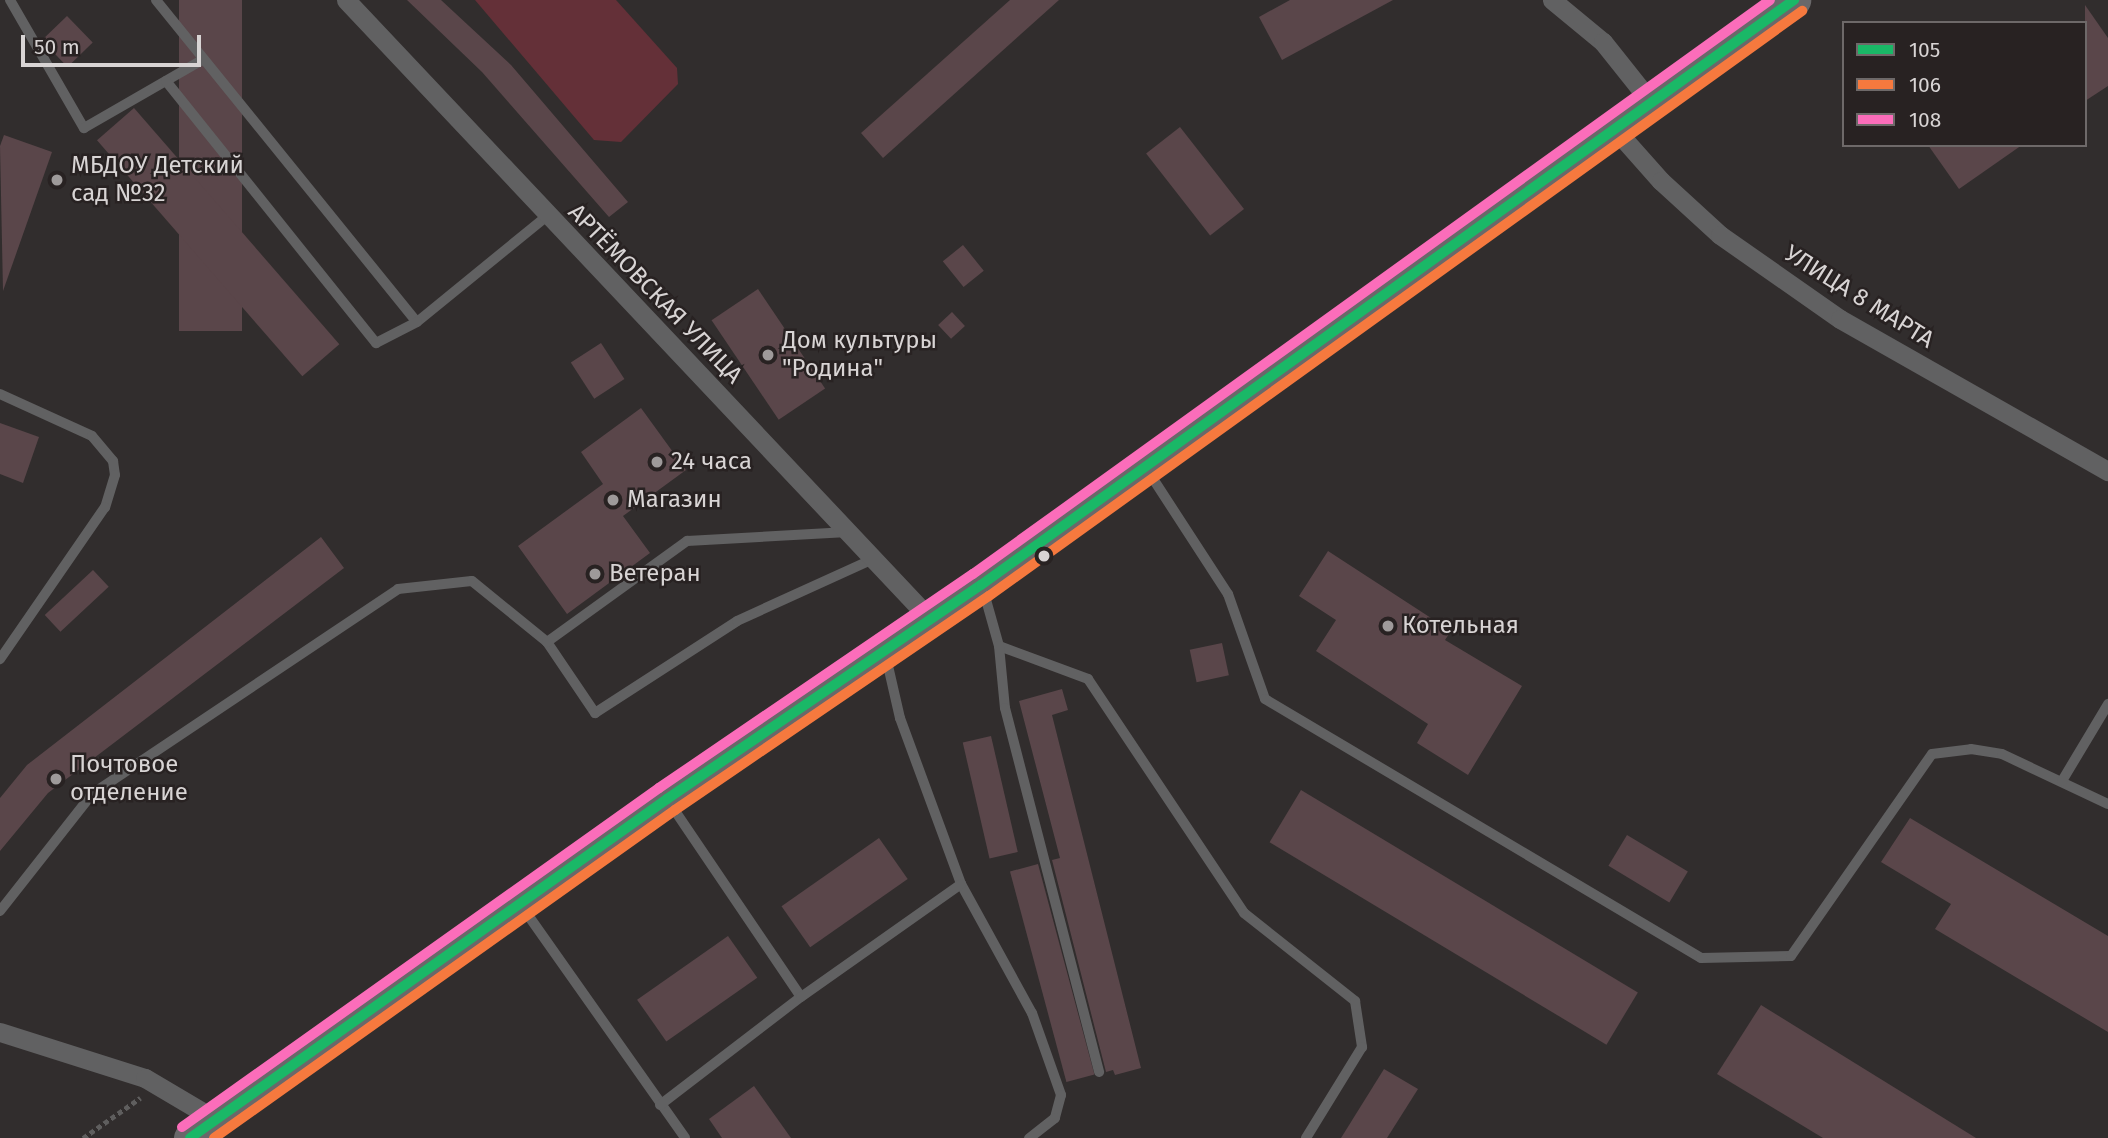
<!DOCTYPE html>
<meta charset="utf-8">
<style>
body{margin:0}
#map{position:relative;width:2108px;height:1138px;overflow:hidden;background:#312d2d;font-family:"Fira Sans",sans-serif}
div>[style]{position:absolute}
.green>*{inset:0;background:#643038}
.building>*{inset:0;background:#5a464a;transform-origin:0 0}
.path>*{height:4.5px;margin-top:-2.25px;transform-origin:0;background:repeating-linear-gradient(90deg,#5f5e5e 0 5px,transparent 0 8.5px)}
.service>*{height:10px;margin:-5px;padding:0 5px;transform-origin:5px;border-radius:5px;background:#616162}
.minor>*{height:19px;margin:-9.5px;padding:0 9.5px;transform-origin:9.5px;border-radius:9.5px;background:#616162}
.trunk>*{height:33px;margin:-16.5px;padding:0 16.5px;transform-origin:16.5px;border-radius:16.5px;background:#6a686a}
.bus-1>*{height:10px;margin:-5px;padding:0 5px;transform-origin:5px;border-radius:5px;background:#1ab867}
.bus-2>*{height:10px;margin:-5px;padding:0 5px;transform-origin:5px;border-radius:5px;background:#f6793e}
.bus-3>*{height:10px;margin:-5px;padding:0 5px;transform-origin:5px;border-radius:5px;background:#fb6dba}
.dots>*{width:19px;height:19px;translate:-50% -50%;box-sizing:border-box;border:4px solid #282222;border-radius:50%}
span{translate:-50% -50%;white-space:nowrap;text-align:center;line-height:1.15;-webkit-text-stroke:5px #282222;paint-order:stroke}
.poi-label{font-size:24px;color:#d8d4d4}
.left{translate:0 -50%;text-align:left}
.street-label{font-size:24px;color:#d8d4d4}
.legend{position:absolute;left:1842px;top:21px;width:245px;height:126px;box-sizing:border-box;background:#282222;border:2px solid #6e6969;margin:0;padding:9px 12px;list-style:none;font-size:21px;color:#d8d4d4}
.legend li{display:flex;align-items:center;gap:14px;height:35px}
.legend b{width:35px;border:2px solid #6e6969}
.scale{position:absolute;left:21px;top:35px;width:180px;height:32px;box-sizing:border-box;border:4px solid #d8d4d4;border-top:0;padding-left:9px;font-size:21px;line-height:24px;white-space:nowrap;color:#d8d4d4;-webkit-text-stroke:5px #282222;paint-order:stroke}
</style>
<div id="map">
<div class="green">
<i style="clip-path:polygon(475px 0,616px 0,677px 68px,678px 84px,621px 142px,594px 140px)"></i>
</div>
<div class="building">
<i style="left:179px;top:0;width:63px;height:331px"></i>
<i style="clip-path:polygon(407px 0,441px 0,511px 65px,628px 202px,609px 217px,482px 72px)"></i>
<i style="clip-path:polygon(1010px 0,1059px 0,883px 158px,861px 133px)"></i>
<i style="clip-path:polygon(1290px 0,1393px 0,1282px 60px,1259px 17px)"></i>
<i style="clip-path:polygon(2085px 5px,2108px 38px,2108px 86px,2085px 101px)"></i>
<i style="left:67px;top:16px;width:37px;height:35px;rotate:46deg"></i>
<i style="left:134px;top:108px;width:313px;height:49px;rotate:49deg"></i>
<i style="left:1180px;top:127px;width:104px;height:43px;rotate:52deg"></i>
<i style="clip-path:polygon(4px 135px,52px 152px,3px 291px,0 146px)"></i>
<i style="clip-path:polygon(1928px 145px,2022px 145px,1959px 189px)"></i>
<i style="left:963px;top:245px;width:33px;height:26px;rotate:51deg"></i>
<i style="left:758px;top:289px;width:120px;height:56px;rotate:56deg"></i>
<i style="left:952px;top:312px;width:19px;height:19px;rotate:47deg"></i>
<i style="left:601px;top:343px;width:43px;height:36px;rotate:57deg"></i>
<i style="clip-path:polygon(641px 408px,686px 470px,623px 516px,650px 553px,567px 614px,518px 546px,603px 484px,581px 452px)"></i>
<i style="clip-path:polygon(0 423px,39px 437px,23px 483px,0 474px)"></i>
<i style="clip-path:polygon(321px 537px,344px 568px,48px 793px,0 851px,0 798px,27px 765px)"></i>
<i style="clip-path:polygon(1328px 551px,1451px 631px,1445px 640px,1522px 686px,1468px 775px,1417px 743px,1428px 724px,1316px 651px,1336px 620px,1299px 596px)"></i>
<i style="left:93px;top:570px;width:23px;height:66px;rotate:47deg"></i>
<i style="left:1222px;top:643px;width:33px;height:33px;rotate:78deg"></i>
<i style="clip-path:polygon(1062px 689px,1068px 710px,1052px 715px,1141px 1068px,1115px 1075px,1113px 1070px,1106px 1072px,1052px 860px,1060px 858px,1019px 701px)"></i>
<i style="left:991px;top:736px;width:119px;height:29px;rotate:77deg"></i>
<i style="left:1301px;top:790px;width:393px;height:61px;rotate:31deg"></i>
<i style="clip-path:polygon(1910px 818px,2108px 936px,2108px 1032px,1935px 929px,1951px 904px,1881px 862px)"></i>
<i style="left:1627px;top:835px;width:71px;height:36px;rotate:31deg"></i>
<i style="left:879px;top:838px;width:50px;height:119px;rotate:55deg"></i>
<i style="left:1038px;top:864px;width:218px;height:29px;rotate:75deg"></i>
<i style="left:728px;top:936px;width:51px;height:111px;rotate:55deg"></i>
<i style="clip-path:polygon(1761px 1005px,1976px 1138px,1823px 1138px,1717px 1074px)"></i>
<i style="clip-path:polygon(1384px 1069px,1418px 1089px,1387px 1138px,1341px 1138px)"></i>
<i style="clip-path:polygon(754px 1086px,791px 1138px,722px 1138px,709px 1119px)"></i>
</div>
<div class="path">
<i style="left:83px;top:1138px;width:70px;rotate:-35.1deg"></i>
</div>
<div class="service">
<i style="left:10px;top:0;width:148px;rotate:60deg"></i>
<i style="left:84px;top:128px;width:138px;rotate:-29.9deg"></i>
<i style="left:156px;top:0;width:414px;rotate:51deg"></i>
<i style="left:417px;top:322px;width:168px;rotate:-39.2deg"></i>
<i style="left:166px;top:81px;width:336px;rotate:51.3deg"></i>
<i style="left:376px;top:343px;width:46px;rotate:-27.1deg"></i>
<i style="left:0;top:394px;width:101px;rotate:24.5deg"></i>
<i style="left:92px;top:436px;width:33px;rotate:50deg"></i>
<i style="left:113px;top:461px;width:14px;rotate:82deg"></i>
<i style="left:115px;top:475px;width:34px;rotate:107deg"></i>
<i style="left:105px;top:507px;width:185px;rotate:124.6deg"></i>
<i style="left:1148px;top:471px;width:147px;rotate:57deg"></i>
<i style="left:1228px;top:594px;width:111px;rotate:70.6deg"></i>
<i style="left:1265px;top:699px;width:507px;rotate:30.71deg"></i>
<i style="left:1701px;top:958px;width:90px;rotate:-1.3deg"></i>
<i style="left:1791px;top:956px;width:246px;rotate:-55.1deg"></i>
<i style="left:1932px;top:754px;width:39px;rotate:-7deg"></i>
<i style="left:1971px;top:749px;width:31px;rotate:9deg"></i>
<i style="left:2002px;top:754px;width:117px;rotate:25.3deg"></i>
<i style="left:983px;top:589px;width:59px;rotate:74.3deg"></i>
<i style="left:999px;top:646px;width:95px;rotate:20.3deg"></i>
<i style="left:1088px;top:679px;width:281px;rotate:56.3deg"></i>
<i style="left:1244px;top:913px;width:142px;rotate:38.4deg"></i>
<i style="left:1355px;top:1001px;width:47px;rotate:81.3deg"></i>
<i style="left:1362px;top:1047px;width:107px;rotate:121.6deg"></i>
<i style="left:547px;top:642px;width:86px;rotate:55.9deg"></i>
<i style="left:595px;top:713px;width:169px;rotate:-32.9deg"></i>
<i style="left:737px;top:621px;width:149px;rotate:-24.5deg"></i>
<i style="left:999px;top:646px;width:62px;rotate:84.5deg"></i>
<i style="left:1005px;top:708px;width:376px;rotate:75.5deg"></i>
<i style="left:886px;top:657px;width:63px;rotate:77.1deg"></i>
<i style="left:900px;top:718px;width:177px;rotate:69.8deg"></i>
<i style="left:961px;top:884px;width:147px;rotate:61.2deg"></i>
<i style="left:1032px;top:1013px;width:87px;rotate:70.5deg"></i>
<i style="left:1061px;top:1095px;width:24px;rotate:105deg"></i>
<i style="left:1055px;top:1118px;width:33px;rotate:142deg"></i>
<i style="left:2062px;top:781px;width:90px;rotate:-59.1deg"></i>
<i style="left:669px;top:802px;width:235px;rotate:55.9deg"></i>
<i style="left:523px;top:908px;width:281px;rotate:54.8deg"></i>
<i style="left:0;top:911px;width:149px;rotate:-51.8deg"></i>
<i style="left:92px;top:794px;width:368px;rotate:-33.8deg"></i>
<i style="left:398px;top:589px;width:74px;rotate:-6.2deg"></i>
<i style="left:472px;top:581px;width:97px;rotate:39.1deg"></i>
<i style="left:547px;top:642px;width:173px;rotate:-35.8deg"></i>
<i style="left:687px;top:541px;width:161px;rotate:-3.2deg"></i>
<i style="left:660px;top:1105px;width:178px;rotate:-37.5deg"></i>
<i style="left:801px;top:997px;width:196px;rotate:-35.2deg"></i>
</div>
<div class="minor">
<i style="left:346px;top:0;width:852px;rotate:46.66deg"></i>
<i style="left:1552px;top:0;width:66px;rotate:39.5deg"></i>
<i style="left:1603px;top:42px;width:75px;rotate:51.5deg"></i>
<i style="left:1613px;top:127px;width:72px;rotate:48.4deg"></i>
<i style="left:1661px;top:181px;width:80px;rotate:42.5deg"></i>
<i style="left:1720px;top:235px;width:146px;rotate:35deg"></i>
<i style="left:1840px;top:319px;width:308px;rotate:29.6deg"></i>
<i style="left:0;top:1032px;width:152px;rotate:17.6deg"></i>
<i style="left:145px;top:1078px;width:82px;rotate:30.6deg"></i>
</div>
<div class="trunk">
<i style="left:190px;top:1138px;width:585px;rotate:-35.4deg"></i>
<i style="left:667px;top:799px;width:380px;rotate:-34.3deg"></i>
<i style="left:981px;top:585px;width:1002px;rotate:-35.74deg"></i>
</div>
<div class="bus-1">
<i style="left:190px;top:1138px;width:585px;rotate:-35.4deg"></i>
<i style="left:667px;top:799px;width:380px;rotate:-34.3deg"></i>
<i style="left:981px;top:585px;width:1002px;rotate:-35.74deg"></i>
</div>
<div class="bus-2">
<i style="left:214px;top:1138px;width:566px;rotate:-35.43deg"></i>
<i style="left:675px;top:810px;width:380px;rotate:-34.3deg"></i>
<i style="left:989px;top:596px;width:1002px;rotate:-35.74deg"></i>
</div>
<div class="bus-3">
<i style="left:182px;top:1127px;width:585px;rotate:-35.4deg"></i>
<i style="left:659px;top:788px;width:380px;rotate:-34.3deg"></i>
<i style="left:973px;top:574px;width:982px;rotate:-35.76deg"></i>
</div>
<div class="dots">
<i style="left:57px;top:180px;background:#9e9a9a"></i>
<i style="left:768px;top:355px;background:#9e9a9a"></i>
<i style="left:657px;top:462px;background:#9e9a9a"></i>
<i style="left:613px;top:500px;background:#9e9a9a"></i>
<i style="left:1044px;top:556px;background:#d8d4d4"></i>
<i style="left:595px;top:574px;background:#9e9a9a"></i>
<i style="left:1388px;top:626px;background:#9e9a9a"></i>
<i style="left:56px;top:779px;background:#9e9a9a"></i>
</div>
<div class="poi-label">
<span class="left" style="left:71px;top:180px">МБДОУ Детский<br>сад №32</span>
<span class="left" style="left:782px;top:355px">Дом культуры<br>"Родина"</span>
<span class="left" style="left:671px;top:462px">24 часа</span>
<span class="left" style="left:627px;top:500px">Магазин</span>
<span class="left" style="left:609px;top:574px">Ветеран</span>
<span class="left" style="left:1402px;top:626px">Котельная</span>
<span class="left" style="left:70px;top:779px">Почтовое<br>отделение</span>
</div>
<div class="street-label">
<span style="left:655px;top:294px;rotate:46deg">АРТЁМОВСКАЯ УЛИЦА</span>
<span style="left:1859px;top:297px;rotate:32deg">УЛИЦА 8 МАРТА</span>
</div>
<ul class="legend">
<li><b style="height:9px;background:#1ab867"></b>105</li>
<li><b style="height:9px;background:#f6793e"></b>106</li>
<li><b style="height:9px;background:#fb6dba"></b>108</li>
</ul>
<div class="scale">50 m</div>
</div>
